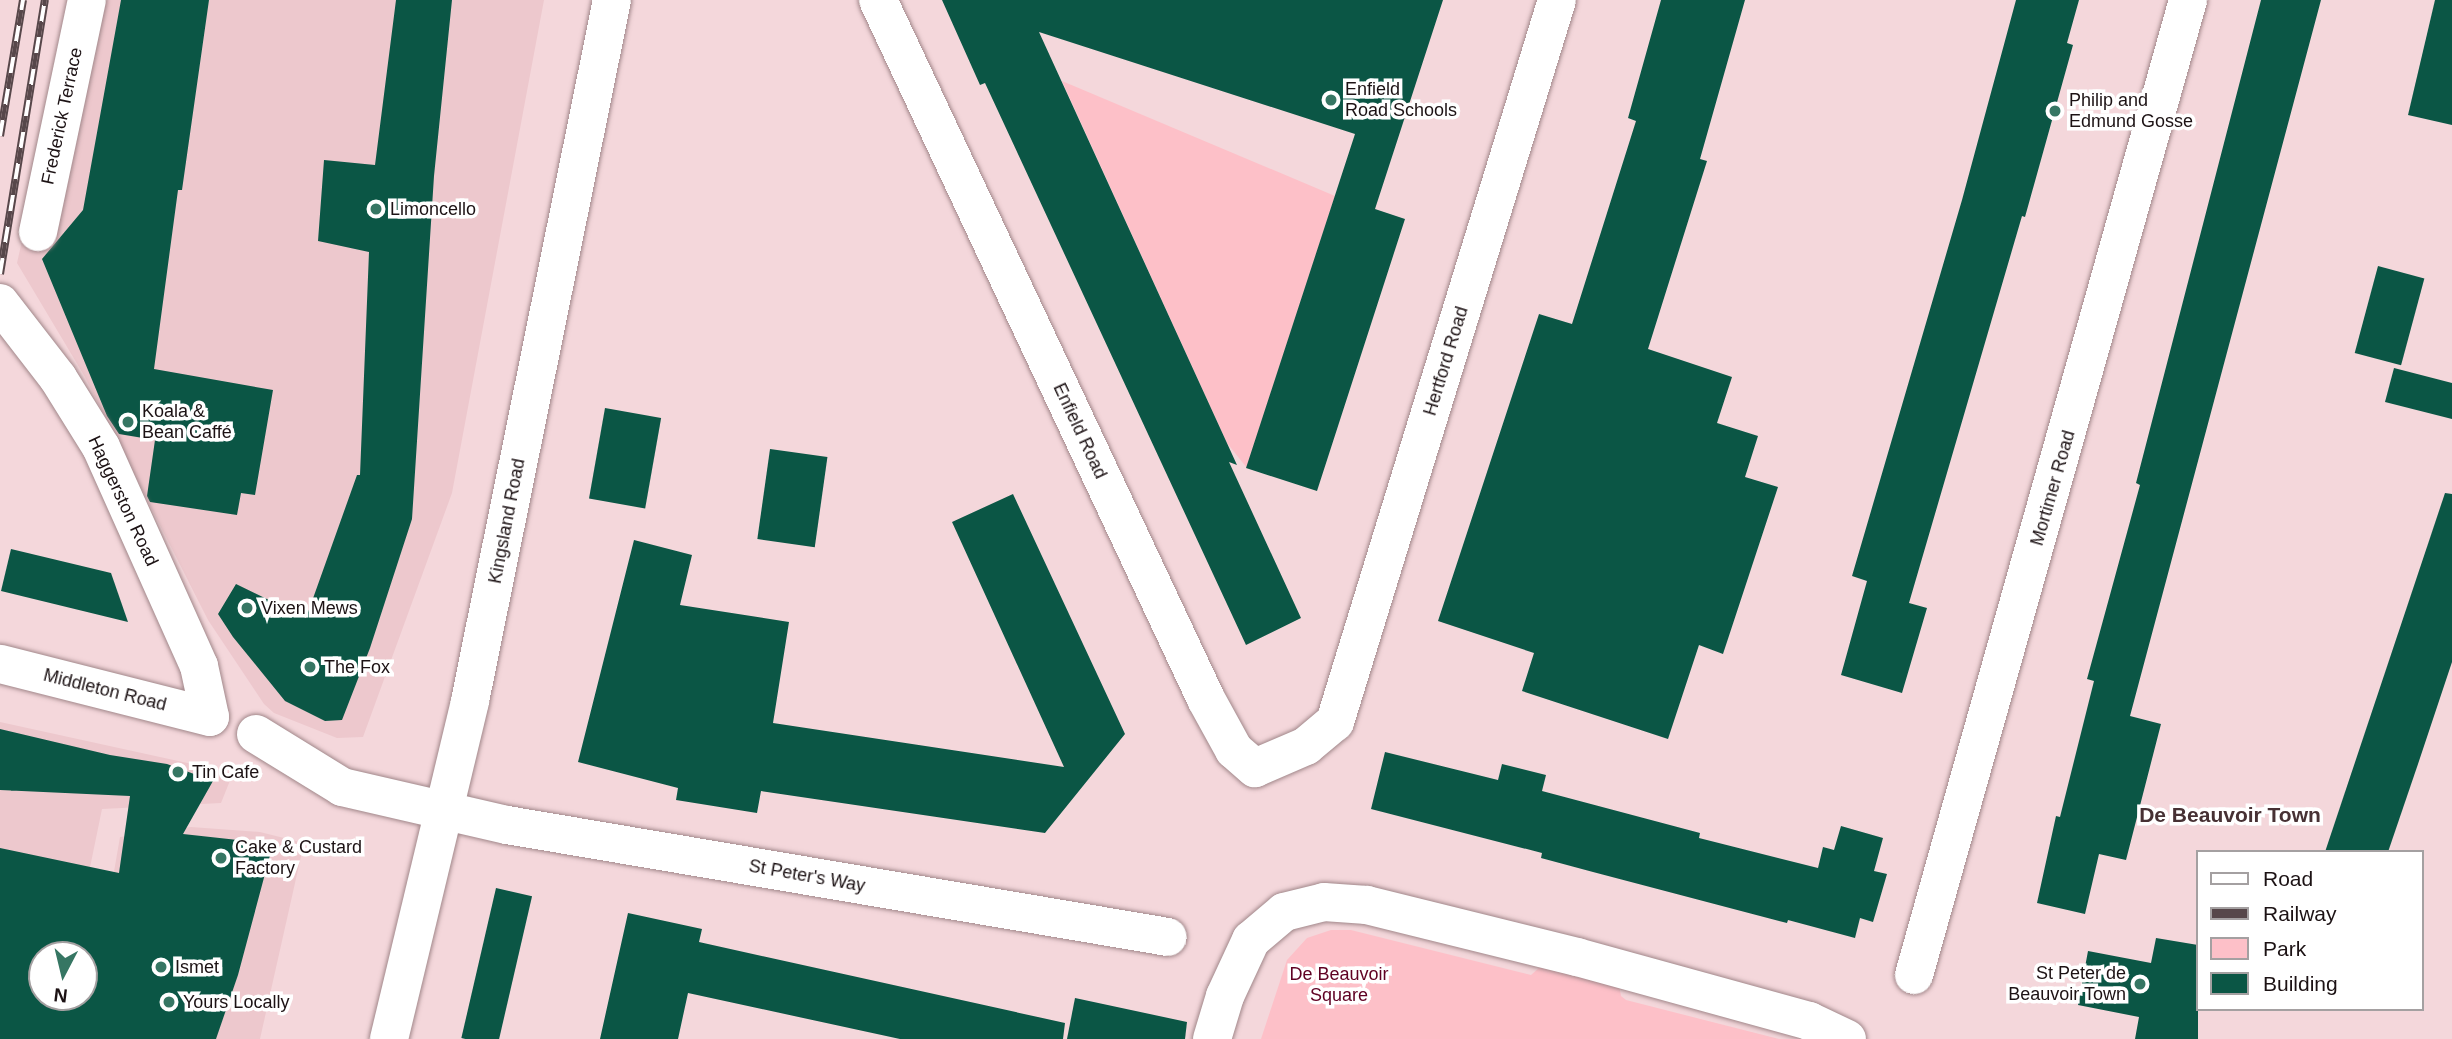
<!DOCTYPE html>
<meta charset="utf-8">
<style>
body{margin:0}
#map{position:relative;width:2452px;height:1039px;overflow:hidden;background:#f4d7db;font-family:Arial,sans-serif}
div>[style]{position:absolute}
.built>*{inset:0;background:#edc8cd}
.green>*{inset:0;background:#fdc0c8}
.building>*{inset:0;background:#0b5645;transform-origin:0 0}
.roads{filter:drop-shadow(0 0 2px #a1878a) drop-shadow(0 0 2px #a1878a)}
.minor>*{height:38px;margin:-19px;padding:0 19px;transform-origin:19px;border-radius:19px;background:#fff}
.highway>*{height:38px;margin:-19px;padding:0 19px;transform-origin:19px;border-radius:19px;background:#fff}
.rail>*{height:8px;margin-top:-4px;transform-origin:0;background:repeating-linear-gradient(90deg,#fff 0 16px,#57474a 0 32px);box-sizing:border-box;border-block:2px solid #57474a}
.dots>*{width:19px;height:19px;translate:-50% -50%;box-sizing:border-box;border:4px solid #fff;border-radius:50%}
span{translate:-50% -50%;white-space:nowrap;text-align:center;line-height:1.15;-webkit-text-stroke:7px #fff;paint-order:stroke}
.poi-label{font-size:18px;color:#1c1214}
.left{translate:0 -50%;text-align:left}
.right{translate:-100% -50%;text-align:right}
.street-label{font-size:18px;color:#1c1214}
.park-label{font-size:18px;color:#5f0123}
.quarter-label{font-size:21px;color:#473134;font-weight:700}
.legend{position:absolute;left:2196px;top:850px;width:228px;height:161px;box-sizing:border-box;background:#fff;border:2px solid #a4a0a1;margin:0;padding:9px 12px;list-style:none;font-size:21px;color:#1c1214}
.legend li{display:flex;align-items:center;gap:14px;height:35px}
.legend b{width:35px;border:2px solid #a4a0a1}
.north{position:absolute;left:28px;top:941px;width:70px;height:70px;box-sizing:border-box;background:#fff;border:2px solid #a4a0a1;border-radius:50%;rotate:187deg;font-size:19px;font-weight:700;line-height:28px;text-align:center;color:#1c1214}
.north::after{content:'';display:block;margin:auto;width:24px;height:32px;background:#367663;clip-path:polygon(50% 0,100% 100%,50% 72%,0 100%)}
</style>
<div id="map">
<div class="built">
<i style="clip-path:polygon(76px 0,544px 0,452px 493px,363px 737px,337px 738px,274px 713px,264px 704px,208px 620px,85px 377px,17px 263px)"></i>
<i style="clip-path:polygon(0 722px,233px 773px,221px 803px,102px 809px,72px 955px,42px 955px,42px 997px,0 1039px)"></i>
<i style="clip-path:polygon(191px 827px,260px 832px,304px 843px,260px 1039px,85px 1039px,120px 837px)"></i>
</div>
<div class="green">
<i style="clip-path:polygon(1062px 81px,1335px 196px,1247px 468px,1227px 443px)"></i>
<i style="clip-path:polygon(1331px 930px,1351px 930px,1531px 975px,1540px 967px,1619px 985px,1621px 996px,1626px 1000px,1779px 1039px,1261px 1039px,1287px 960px,1307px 938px)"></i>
</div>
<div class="building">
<i style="clip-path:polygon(121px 0,209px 0,182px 190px,178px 190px,154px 369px,273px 390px,255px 495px,241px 493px,237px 515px,150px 502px,147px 496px,155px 440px,119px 434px,107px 416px,42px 259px,83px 210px)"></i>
<i style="clip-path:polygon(396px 0,452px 0,434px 176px,412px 519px,370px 648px,342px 720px,325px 721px,285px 701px,233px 637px,218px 614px,236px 584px,306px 618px,357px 475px,360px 475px,369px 252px,318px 241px,324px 160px,375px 165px)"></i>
<i style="clip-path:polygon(942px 0,1443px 0,1375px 209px,1405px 219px,1317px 491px,1246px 468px,1355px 134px,1039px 32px,1237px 465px,1229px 462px,1301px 618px,1246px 645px,985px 83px,980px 85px)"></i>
<i style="clip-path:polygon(1661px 0,1745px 0,1700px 159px,1707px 161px,1648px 349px,1732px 377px,1717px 423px,1758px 436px,1745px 477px,1778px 487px,1723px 654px,1699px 645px,1668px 739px,1522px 691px,1534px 653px,1438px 621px,1539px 314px,1572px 324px,1636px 121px,1628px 118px)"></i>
<i style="clip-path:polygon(2016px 0,2079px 0,2067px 43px,2073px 45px,2025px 217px,2022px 216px,1909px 603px,1927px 608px,1902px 693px,1841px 675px,1867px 581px,1852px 576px,1962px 200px)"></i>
<i style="clip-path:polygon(2261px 0,2321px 0,2130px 716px,2161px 724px,2126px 860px,2099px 854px,2085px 914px,2037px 903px,2056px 816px,2060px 817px,2094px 681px,2087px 679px,2140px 485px,2136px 483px)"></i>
<i style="clip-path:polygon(2435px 0,2452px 0,2452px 125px,2408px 115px)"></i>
<i style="left:2378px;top:266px;width:48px;height:90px;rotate:15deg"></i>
<i style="clip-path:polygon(2394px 368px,2452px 383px,2452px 419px,2385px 402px)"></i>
<i style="left:605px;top:408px;width:57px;height:92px;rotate:10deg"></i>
<i style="left:770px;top:449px;width:58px;height:91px;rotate:8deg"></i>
<i style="clip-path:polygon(2445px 493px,2452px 494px,2452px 662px,2418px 764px,2388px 852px,2325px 852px)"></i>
<i style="clip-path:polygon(1013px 494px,1125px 734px,1045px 833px,761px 791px,757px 813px,676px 800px,678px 788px,578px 762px,634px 540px,692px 555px,680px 605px,789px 622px,773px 723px,1064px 767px,952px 522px)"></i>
<i style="clip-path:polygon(11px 549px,111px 573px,128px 622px,1px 591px)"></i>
<i style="clip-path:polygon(evenodd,0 729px,110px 755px,167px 764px,213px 781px,183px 834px,273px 844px,238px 975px,216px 1039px,0 1039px,0 848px,119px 873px,130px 796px,0 790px,0 729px,42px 955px,84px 955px,84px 997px,42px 997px,42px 955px)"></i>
<i style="clip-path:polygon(1385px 752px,1498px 780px,1502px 764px,1546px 775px,1542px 791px,1700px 833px,1699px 838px,1818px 868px,1823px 847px,1834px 850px,1841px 826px,1883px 838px,1874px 871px,1887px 874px,1873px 922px,1860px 918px,1855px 938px,1788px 920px,1787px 923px,1593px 872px,1541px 858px,1542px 853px,1371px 809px)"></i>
<i style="left:496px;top:888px;width:37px;height:154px;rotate:13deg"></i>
<i style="clip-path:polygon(628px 913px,702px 929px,699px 942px,1065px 1023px,1063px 1039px,900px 1039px,688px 993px,678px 1039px,600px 1039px)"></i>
<i style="clip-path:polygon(2156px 938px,2198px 945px,2198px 1039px,2135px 1039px,2139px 1017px,2078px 1005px,2088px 951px,2151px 963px)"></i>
<i style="clip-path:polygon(1075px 998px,1187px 1022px,1185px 1039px,1067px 1039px)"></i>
</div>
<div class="roads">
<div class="minor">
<i style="left:878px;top:0;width:772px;rotate:64.86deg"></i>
<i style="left:1206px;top:699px;width:58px;rotate:61.2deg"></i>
<i style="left:1234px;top:750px;width:28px;rotate:41deg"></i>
<i style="left:1255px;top:768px;width:56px;rotate:-23.3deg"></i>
<i style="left:1306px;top:746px;width:38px;rotate:-40deg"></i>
<i style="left:1335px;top:722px;width:755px;rotate:-72.91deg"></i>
<i style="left:38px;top:232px;width:237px;rotate:-78.1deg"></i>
<i style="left:0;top:303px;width:95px;rotate:52.3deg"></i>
<i style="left:58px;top:378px;width:81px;rotate:58.1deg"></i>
<i style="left:101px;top:447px;width:240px;rotate:65.9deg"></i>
<i style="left:199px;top:666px;width:52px;rotate:77.8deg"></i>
<i style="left:210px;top:717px;width:217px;rotate:-165.8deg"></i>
<i style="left:256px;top:734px;width:101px;rotate:31.6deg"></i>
<i style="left:342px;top:787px;width:169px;rotate:13deg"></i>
<i style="left:507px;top:825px;width:670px;rotate:9.62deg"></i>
<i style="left:1914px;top:975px;width:1013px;rotate:-74.3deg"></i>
<i style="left:1212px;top:1039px;width:45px;rotate:-73.2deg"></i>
<i style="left:1225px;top:996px;width:62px;rotate:-65.1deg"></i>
<i style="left:1251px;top:940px;width:43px;rotate:-40.3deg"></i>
<i style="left:1284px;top:912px;width:41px;rotate:-14deg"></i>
<i style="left:1324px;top:902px;width:43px;rotate:4deg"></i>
<i style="left:1367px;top:905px;width:216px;rotate:13.9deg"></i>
<i style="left:1577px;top:957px;width:241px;rotate:15.4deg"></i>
<i style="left:1809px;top:1021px;width:42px;rotate:25.3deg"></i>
</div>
<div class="highway">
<i style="left:389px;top:1039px;width:348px;rotate:-76.5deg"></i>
<i style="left:470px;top:701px;width:715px;rotate:-78.55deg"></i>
</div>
</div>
<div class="rail">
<i style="left:0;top:136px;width:138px;rotate:-80.4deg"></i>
<i style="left:0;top:274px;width:278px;rotate:-80.7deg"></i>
</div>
<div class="dots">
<i style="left:1331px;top:100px;background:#367663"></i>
<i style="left:2055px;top:111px;background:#367663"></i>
<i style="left:376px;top:209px;background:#367663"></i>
<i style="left:128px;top:422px;background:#367663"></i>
<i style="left:247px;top:608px;background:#367663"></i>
<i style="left:310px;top:667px;background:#367663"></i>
<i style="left:178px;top:772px;background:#367663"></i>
<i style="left:221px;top:858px;background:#367663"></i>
<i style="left:161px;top:967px;background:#367663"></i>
<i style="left:2140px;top:984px;background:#367663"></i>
<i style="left:169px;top:1002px;background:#367663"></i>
</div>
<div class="poi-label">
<span class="left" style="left:1345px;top:100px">Enfield<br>Road Schools</span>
<span class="left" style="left:2069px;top:111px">Philip and<br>Edmund Gosse</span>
<span class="left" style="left:390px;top:209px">Limoncello</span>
<span class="left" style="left:142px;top:422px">Koala &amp;<br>Bean Caffé</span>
<span class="left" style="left:261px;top:608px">Vixen Mews</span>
<span class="left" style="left:324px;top:667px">The Fox</span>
<span class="left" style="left:192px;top:772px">Tin Cafe</span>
<span class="left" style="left:235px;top:858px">Cake &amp; Custard<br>Factory</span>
<span class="left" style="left:175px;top:967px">Ismet</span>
<span class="right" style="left:2126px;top:984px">St Peter de<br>Beauvoir Town</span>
<span class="left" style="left:183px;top:1002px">Yours Locally</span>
</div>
<div class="street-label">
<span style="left:62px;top:116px;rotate:-78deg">Frederick Terrace</span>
<span style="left:1446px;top:361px;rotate:-73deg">Hertford Road</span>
<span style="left:1080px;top:431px;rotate:65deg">Enfield Road</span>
<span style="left:2053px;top:488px;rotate:-74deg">Mortimer Road</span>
<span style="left:123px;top:501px;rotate:65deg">Haggerston Road</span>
<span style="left:507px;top:521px;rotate:-79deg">Kingsland Road</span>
<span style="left:105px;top:690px;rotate:14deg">Middleton Road</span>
<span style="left:807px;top:876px;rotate:10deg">St Peter's Way</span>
</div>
<div class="park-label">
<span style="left:1339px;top:985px">De Beauvoir<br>Square</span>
</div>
<div class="quarter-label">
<span style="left:2230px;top:815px">De Beauvoir Town</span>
</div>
<ul class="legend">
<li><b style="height:9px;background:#fff"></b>Road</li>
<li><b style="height:9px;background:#57474a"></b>Railway</li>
<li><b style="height:19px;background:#fdc0c8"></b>Park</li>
<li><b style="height:19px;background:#0b5645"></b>Building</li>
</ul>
<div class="north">N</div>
</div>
